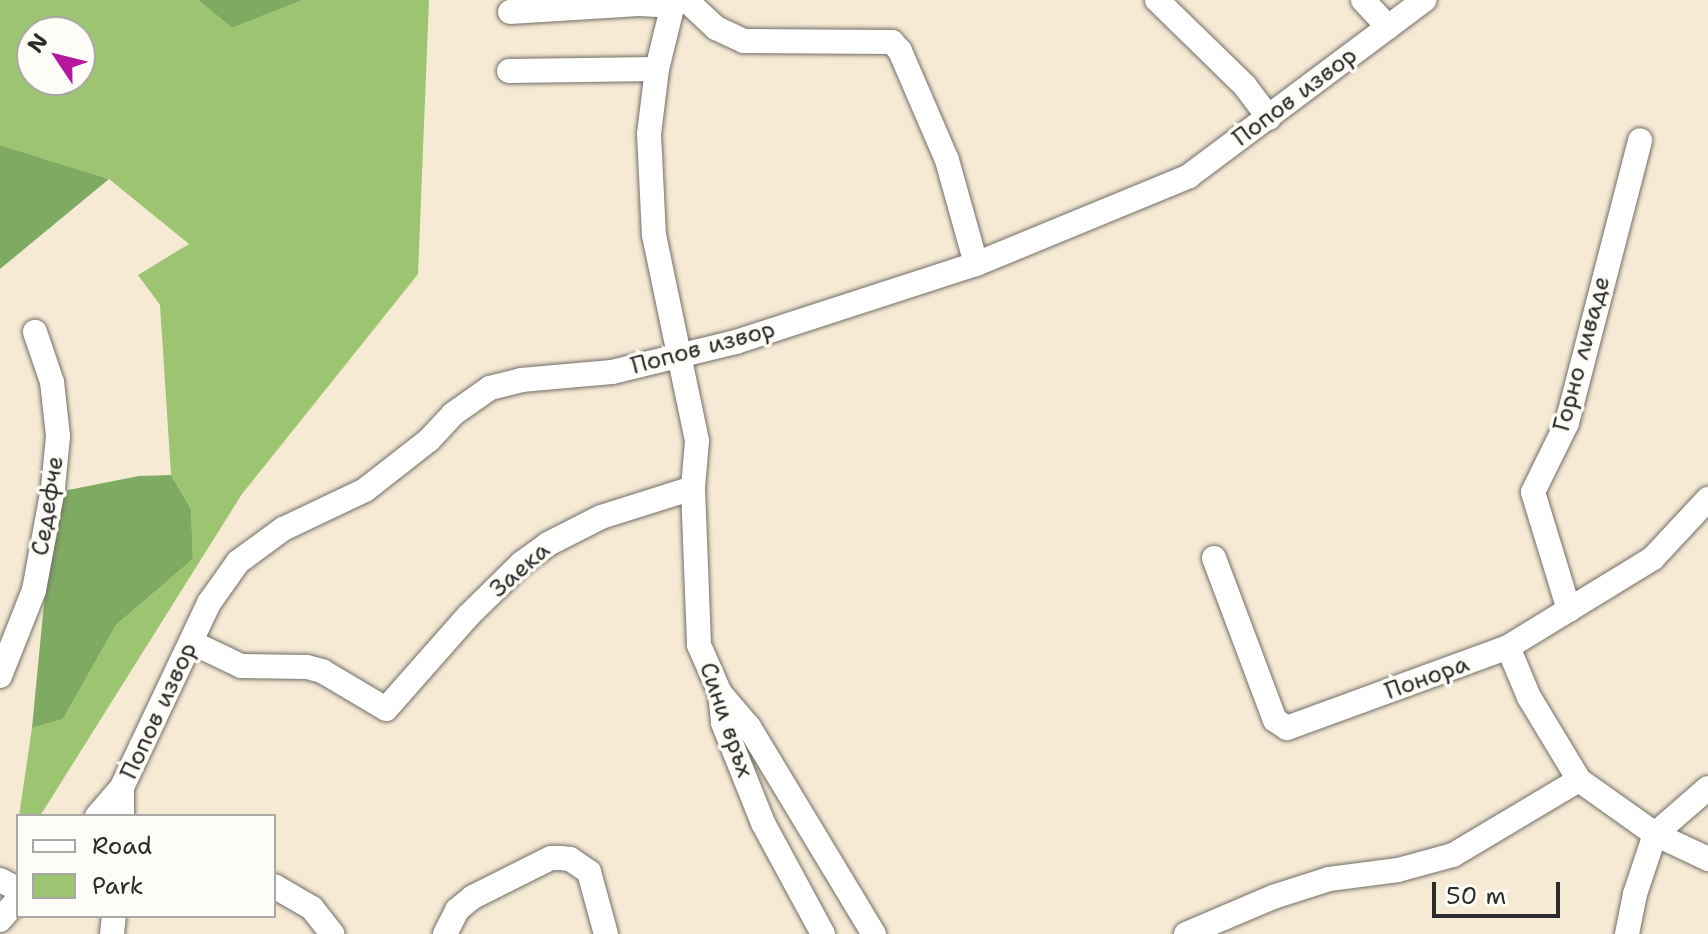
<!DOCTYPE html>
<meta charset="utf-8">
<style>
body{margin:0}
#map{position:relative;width:1708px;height:934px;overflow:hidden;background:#f6ead5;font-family:"Shantell Sans",sans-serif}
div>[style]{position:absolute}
.green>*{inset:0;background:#9dc470}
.forest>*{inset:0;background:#7eaa62}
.roads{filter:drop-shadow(0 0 2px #726e66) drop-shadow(0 0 2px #726e66)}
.minor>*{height:24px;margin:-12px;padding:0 12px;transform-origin:12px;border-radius:12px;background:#fff}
span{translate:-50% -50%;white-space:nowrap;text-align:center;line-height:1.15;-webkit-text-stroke:7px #fdfcf7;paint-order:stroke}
.street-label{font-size:24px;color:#2b2b2b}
.legend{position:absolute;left:16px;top:814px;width:260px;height:104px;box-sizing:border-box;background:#fdfcf7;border:2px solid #a9a8a5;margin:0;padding:10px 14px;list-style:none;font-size:24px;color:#2b2b2b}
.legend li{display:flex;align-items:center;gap:16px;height:40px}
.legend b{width:40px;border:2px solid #a9a8a5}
.north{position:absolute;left:16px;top:16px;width:80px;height:80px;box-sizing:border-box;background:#fdfcf7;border:2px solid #a9a8a5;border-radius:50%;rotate:305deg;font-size:22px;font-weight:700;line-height:32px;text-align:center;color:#2b2b2b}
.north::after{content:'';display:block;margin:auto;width:28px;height:36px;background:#b5179e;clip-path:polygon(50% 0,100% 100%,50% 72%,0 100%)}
.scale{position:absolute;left:1432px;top:882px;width:128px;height:36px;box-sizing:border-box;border:4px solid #2b2b2b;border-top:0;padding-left:10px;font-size:24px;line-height:28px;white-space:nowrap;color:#2b2b2b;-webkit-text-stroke:6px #fdfcf7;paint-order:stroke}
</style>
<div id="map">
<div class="green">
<i style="clip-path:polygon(evenodd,0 0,198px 0,232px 28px,303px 0,429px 0,418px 274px,242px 494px,40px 816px,19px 816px,32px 728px,63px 719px,116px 625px,193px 559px,191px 509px,171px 475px,160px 305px,138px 275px,189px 244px,109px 179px,0 145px,0 0,32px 32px,80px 32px,80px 80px,32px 80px,32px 32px)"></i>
</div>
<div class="forest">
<i style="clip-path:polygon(198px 0,303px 0,232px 28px)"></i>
<i style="clip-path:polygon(0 145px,109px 179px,0 269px)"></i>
<i style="clip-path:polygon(171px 475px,191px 509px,193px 559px,116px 625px,63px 719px,32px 728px,44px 603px,63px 491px,139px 476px)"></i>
</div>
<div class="roads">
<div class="minor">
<i style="left:674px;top:0;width:71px;rotate:103.8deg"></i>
<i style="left:657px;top:69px;width:65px;rotate:97deg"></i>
<i style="left:649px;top:134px;width:101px;rotate:87.2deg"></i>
<i style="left:654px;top:235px;width:210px;rotate:78.2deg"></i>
<i style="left:697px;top:441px;width:47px;rotate:94.9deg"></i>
<i style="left:693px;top:488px;width:157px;rotate:87.8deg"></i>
<i style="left:699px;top:645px;width:52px;rotate:66.4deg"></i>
<i style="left:720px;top:693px;width:30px;rotate:84deg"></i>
<i style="left:723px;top:723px;width:108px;rotate:68.2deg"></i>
<i style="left:763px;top:823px;width:126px;rotate:61.6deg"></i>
<i style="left:686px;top:0;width:41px;rotate:43deg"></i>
<i style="left:716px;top:28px;width:31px;rotate:25deg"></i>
<i style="left:744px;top:41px;width:148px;rotate:0.4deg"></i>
<i style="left:892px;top:42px;width:12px;rotate:48deg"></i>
<i style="left:900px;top:51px;width:119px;rotate:66.7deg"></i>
<i style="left:947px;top:160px;width:108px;rotate:74.4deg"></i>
<i style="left:1157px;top:0;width:123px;rotate:44.3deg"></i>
<i style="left:1245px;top:86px;width:40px;rotate:53deg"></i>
<i style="left:1363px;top:0;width:37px;rotate:47deg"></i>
<i style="left:510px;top:12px;width:129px;rotate:-3.5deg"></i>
<i style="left:639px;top:4px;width:34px;rotate:3deg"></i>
<i style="left:509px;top:71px;width:148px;rotate:-0.8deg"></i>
<i style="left:1214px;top:558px;width:173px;rotate:69.4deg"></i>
<i style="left:1275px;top:720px;width:14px;rotate:34deg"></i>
<i style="left:1287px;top:728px;width:235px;rotate:-20.1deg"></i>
<i style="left:1508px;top:647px;width:170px;rotate:-31.5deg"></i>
<i style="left:1653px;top:558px;width:81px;rotate:-47deg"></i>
<i style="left:1569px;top:610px;width:123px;rotate:-107deg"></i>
<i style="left:1533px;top:492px;width:77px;rotate:-63.8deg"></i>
<i style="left:1567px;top:423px;width:292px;rotate:-75.5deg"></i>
<i style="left:191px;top:642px;width:55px;rotate:25.6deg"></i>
<i style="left:241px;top:666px;width:66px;rotate:0.9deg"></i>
<i style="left:307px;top:667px;width:16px;rotate:15deg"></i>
<i style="left:322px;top:671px;width:74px;rotate:30.7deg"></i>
<i style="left:386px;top:709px;width:125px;rotate:-48.6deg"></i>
<i style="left:469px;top:615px;width:74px;rotate:-44.5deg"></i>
<i style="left:522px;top:563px;width:32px;rotate:-36deg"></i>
<i style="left:548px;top:544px;width:59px;rotate:-27deg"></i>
<i style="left:601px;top:517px;width:96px;rotate:-17.5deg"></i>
<i style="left:1508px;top:647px;width:54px;rotate:67.2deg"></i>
<i style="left:1529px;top:697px;width:97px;rotate:58.9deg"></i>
<i style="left:1579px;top:780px;width:93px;rotate:35.4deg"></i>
<i style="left:1655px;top:834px;width:59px;rotate:25.3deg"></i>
<i style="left:0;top:676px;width:92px;rotate:-68.4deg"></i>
<i style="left:34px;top:590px;width:104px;rotate:-79.4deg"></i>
<i style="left:53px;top:488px;width:52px;rotate:-84.5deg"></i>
<i style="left:58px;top:436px;width:54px;rotate:-96.3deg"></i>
<i style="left:52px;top:382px;width:53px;rotate:-108.8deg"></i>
<i style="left:720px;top:693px;width:45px;rotate:49.5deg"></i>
<i style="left:749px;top:727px;width:242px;rotate:58.9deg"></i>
<i style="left:97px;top:816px;width:38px;rotate:-49deg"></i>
<i style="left:122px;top:816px;width:29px;rotate:-90deg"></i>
<i style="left:122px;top:787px;width:204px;rotate:-64.7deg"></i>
<i style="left:209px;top:603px;width:50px;rotate:-54.7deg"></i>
<i style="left:238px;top:562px;width:56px;rotate:-36.3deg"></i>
<i style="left:283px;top:529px;width:91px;rotate:-25.4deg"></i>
<i style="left:365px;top:490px;width:81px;rotate:-38deg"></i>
<i style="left:429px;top:440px;width:35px;rotate:-47deg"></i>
<i style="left:453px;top:414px;width:45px;rotate:-35.1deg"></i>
<i style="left:490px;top:388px;width:32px;rotate:-14deg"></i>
<i style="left:521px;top:380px;width:91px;rotate:-5deg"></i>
<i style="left:612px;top:372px;width:128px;rotate:-13.6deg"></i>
<i style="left:736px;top:342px;width:252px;rotate:-18deg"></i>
<i style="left:976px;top:264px;width:230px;rotate:-22.4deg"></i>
<i style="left:1189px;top:176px;width:294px;rotate:-36.8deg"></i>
<i style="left:0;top:880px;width:20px;rotate:27deg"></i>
<i style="left:274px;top:886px;width:44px;rotate:30.1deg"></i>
<i style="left:312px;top:908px;width:33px;rotate:52deg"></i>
<i style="left:0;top:920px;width:28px;rotate:-49deg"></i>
<i style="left:112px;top:934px;width:18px;rotate:-84deg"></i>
<i style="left:445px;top:934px;width:27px;rotate:-63deg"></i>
<i style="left:457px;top:910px;width:21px;rotate:-39deg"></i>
<i style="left:473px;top:897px;width:87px;rotate:-26.6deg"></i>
<i style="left:551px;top:858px;width:10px"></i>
<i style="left:561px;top:858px;width:9px;rotate:6deg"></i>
<i style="left:570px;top:859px;width:23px;rotate:34deg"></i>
<i style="left:589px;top:872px;width:64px;rotate:74.7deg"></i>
<i style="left:1186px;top:934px;width:95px;rotate:-23deg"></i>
<i style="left:1273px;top:897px;width:59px;rotate:-17.8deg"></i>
<i style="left:1329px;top:879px;width:70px;rotate:-7.4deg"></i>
<i style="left:1398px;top:870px;width:57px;rotate:-15.3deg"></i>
<i style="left:1453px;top:855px;width:147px;rotate:-30.8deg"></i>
<i style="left:1627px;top:934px;width:41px;rotate:-78.7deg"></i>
<i style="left:1635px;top:894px;width:63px;rotate:-71.6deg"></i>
<i style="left:1655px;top:834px;width:70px;rotate:-41deg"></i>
</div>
</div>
<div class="street-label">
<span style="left:1295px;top:97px;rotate:-37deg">Попов извор</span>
<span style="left:703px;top:348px;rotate:-15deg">Попов извор</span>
<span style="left:1582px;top:354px;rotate:-75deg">Горно ливаде</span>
<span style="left:48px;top:506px;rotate:-81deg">Седефче</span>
<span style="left:520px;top:570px;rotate:-41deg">Заека</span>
<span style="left:1427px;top:678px;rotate:-20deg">Понора</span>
<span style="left:159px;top:711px;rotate:-65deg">Попов извор</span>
<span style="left:726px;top:720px;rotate:71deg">Сини връх</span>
</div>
<ul class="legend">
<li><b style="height:10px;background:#fff"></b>Road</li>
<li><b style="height:22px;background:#9dc470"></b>Park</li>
</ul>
<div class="north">N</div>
<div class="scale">50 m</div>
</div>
